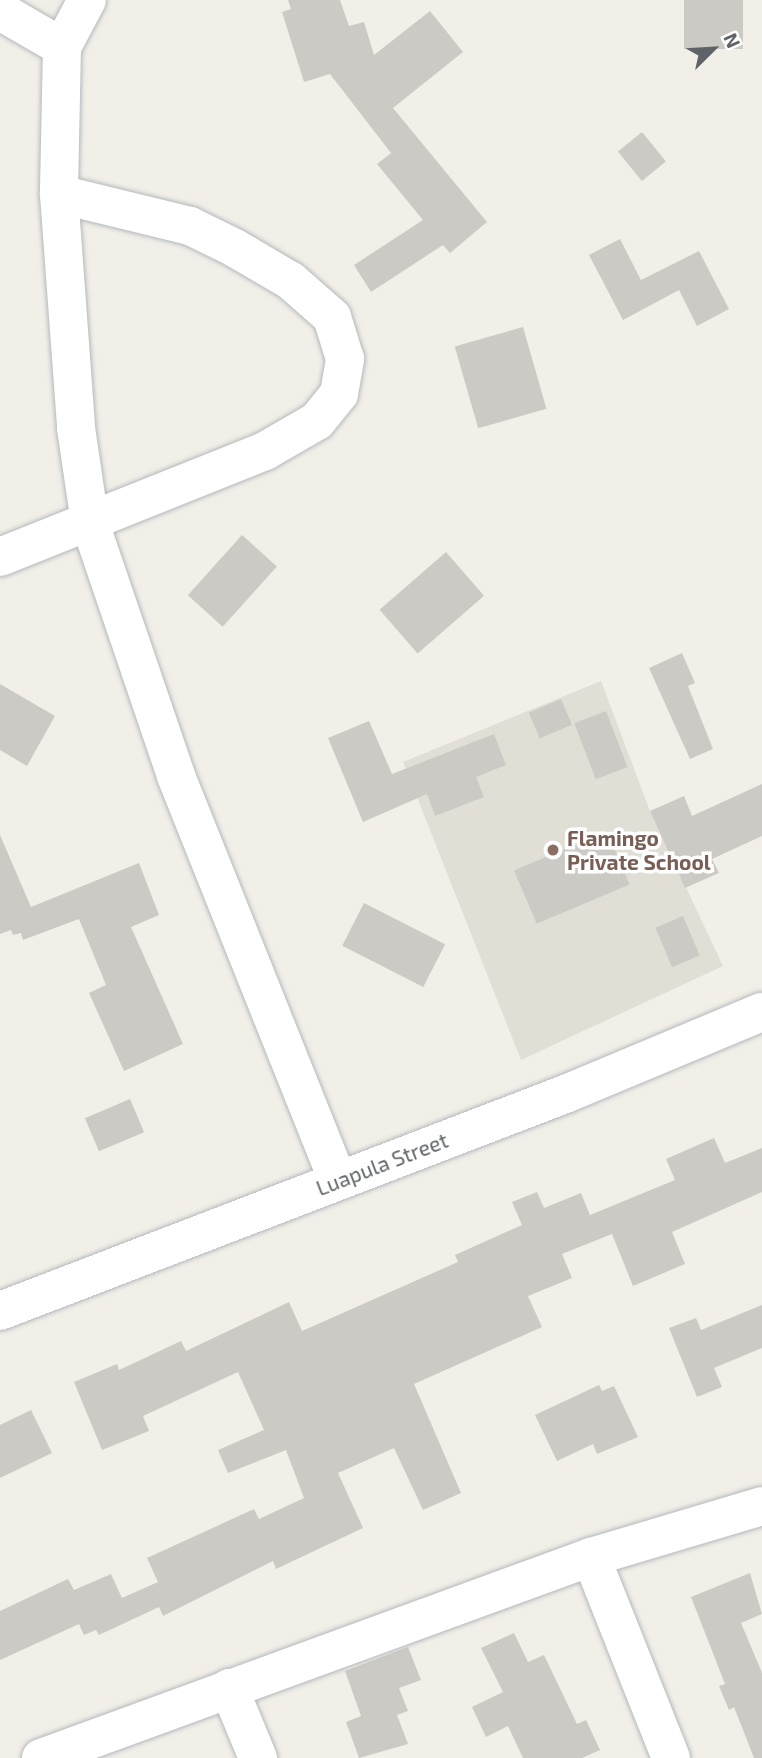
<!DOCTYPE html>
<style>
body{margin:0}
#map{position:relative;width:762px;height:1758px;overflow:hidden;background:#f1efe8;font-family:"Exo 2",sans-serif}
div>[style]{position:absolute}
.education>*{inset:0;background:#e1ded6}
.building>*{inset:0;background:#cccac5;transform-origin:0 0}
.roads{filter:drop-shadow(0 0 2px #b5b8bc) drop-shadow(0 0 2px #b5b8bc)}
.minor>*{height:38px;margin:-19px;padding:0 19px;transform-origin:19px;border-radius:19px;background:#fff}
.dots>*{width:19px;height:19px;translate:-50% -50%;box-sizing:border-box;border:4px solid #fff;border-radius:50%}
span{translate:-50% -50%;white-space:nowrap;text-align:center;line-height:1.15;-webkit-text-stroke:7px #fff;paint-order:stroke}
.education-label{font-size:21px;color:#785e54;font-weight:700}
.left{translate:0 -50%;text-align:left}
.street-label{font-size:21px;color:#5f6368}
.north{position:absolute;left:678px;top:14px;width:70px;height:70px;-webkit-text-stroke:5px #fff;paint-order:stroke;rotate:66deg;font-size:19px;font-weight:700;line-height:28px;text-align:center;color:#5f6368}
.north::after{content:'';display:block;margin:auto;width:24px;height:32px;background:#5f6368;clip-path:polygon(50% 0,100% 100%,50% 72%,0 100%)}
</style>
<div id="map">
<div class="education">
<i style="clip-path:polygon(601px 681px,650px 811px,723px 966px,521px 1060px,403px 762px)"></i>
</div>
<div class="building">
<i style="clip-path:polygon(288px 0,340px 0,349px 26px,364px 22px,374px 55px,430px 11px,463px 52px,393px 108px,487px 222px,450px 253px,443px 245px,371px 292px,354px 265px,423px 220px,377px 164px,391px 153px,330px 74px,304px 82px,282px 12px,291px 9px)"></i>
<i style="left:684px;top:0;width:59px;height:49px"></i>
<i style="left:642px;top:132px;width:38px;height:31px;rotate:51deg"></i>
<i style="clip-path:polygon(620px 239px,641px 280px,699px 251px,729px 309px,697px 326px,679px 290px,623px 320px,589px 255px)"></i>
<i style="left:523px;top:327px;width:85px;height:71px;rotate:74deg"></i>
<i style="left:242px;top:535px;width:47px;height:81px;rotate:42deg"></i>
<i style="left:446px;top:552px;width:58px;height:88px;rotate:49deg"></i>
<i style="clip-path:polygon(682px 653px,695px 683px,688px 686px,713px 749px,690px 759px,649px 668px)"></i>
<i style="clip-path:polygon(0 684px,55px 716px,27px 766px,0 750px)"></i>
<i style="left:561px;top:699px;width:28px;height:35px;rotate:67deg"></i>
<i style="left:606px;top:711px;width:60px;height:34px;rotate:69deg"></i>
<i style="clip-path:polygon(369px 721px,392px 774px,494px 734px,506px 765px,476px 777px,484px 797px,435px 816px,427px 794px,363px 822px,328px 738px)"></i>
<i style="clip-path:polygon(762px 784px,762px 836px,712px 859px,719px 873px,685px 888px,650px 811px,684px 796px,692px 816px)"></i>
<i style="left:607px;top:831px;width:58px;height:101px;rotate:67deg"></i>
<i style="clip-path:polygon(0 835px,31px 907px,139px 863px,159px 915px,131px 927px,183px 1044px,124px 1071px,89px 993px,106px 985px,79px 919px,23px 940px,21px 933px,13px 935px,11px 930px,0 934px)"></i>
<i style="left:364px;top:903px;width:91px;height:48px;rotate:27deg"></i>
<i style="left:683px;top:916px;width:43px;height:30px;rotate:67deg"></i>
<i style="left:130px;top:1099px;width:36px;height:49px;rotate:67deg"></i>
<i style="clip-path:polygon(714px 1138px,725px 1163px,762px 1148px,762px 1192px,672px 1232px,685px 1264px,633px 1286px,612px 1234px,562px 1254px,572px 1278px,528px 1296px,542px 1327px,414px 1384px,461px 1493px,423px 1510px,394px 1448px,338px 1473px,363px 1528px,276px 1569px,273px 1561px,163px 1616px,159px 1607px,99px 1635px,96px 1630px,84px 1635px,79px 1624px,0 1660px,0 1611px,68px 1579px,74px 1590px,111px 1574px,122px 1598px,158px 1582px,147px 1558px,254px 1509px,259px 1519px,304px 1498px,286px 1450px,228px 1473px,218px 1450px,264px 1430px,238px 1372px,143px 1416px,149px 1431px,102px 1450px,74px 1382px,117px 1364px,119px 1370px,181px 1341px,186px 1351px,289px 1302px,302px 1331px,458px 1262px,455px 1255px,522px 1225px,512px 1202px,537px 1192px,544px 1208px,581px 1193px,590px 1215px,675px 1180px,666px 1159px)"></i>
<i style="clip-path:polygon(762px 1305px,762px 1348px,714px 1368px,722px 1387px,697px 1397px,669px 1328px,696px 1318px,701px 1330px)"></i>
<i style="clip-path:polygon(599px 1385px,602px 1391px,614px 1386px,638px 1437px,597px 1454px,593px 1444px,557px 1461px,535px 1415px)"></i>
<i style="clip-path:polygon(31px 1410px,52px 1453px,0 1478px,0 1425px)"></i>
<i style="clip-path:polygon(750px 1573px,762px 1614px,741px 1623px,762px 1673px,762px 1758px,754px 1758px,734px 1707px,729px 1710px,719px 1686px,725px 1684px,691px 1597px)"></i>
<i style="clip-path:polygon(514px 1633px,528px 1662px,544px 1655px,577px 1724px,586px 1720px,600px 1750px,582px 1758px,523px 1758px,508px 1726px,486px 1737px,472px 1707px,503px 1692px,481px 1648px)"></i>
<i style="clip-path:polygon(408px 1647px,421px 1680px,399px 1688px,408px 1711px,397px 1715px,408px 1744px,359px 1758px,346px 1722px,361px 1716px,345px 1671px)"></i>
</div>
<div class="roads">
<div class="minor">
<i style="left:0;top:11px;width:72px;rotate:30.1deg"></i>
<i style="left:62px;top:47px;width:147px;rotate:91.2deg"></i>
<i style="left:59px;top:194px;width:235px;rotate:85.8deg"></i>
<i style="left:76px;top:428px;width:96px;rotate:81.6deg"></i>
<i style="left:90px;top:523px;width:267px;rotate:71.2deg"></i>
<i style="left:176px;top:776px;width:436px;rotate:68.2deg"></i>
<i style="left:62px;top:47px;width:53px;rotate:-62deg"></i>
<i style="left:0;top:557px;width:285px;rotate:-21.8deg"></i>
<i style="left:265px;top:451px;width:60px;rotate:-30deg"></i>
<i style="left:317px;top:421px;width:35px;rotate:-51deg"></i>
<i style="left:339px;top:394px;width:36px;rotate:-80deg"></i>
<i style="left:345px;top:359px;width:44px;rotate:-107.2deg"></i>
<i style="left:332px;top:317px;width:55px;rotate:-138.7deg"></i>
<i style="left:291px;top:281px;width:65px;rotate:-149.5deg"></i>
<i style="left:235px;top:248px;width:50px;rotate:-153.9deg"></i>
<i style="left:190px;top:226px;width:135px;rotate:-166.3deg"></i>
<i style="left:0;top:1311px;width:608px;rotate:-21deg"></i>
<i style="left:568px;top:1093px;width:210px;rotate:-22.7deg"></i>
<i style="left:591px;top:1557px;width:216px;rotate:68.3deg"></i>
<i style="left:229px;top:1688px;width:76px;rotate:67.5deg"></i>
<i style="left:41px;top:1758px;width:586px;rotate:-20.08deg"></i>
<i style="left:591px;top:1557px;width:178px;rotate:-16.6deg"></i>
</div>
</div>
<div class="dots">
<i style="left:553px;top:850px;background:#8d6e63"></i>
</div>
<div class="education-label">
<span class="left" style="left:567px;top:850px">Flamingo<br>Private School</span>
</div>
<div class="street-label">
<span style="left:382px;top:1164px;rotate:-21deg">Luapula Street</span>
</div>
<div class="north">N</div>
</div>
